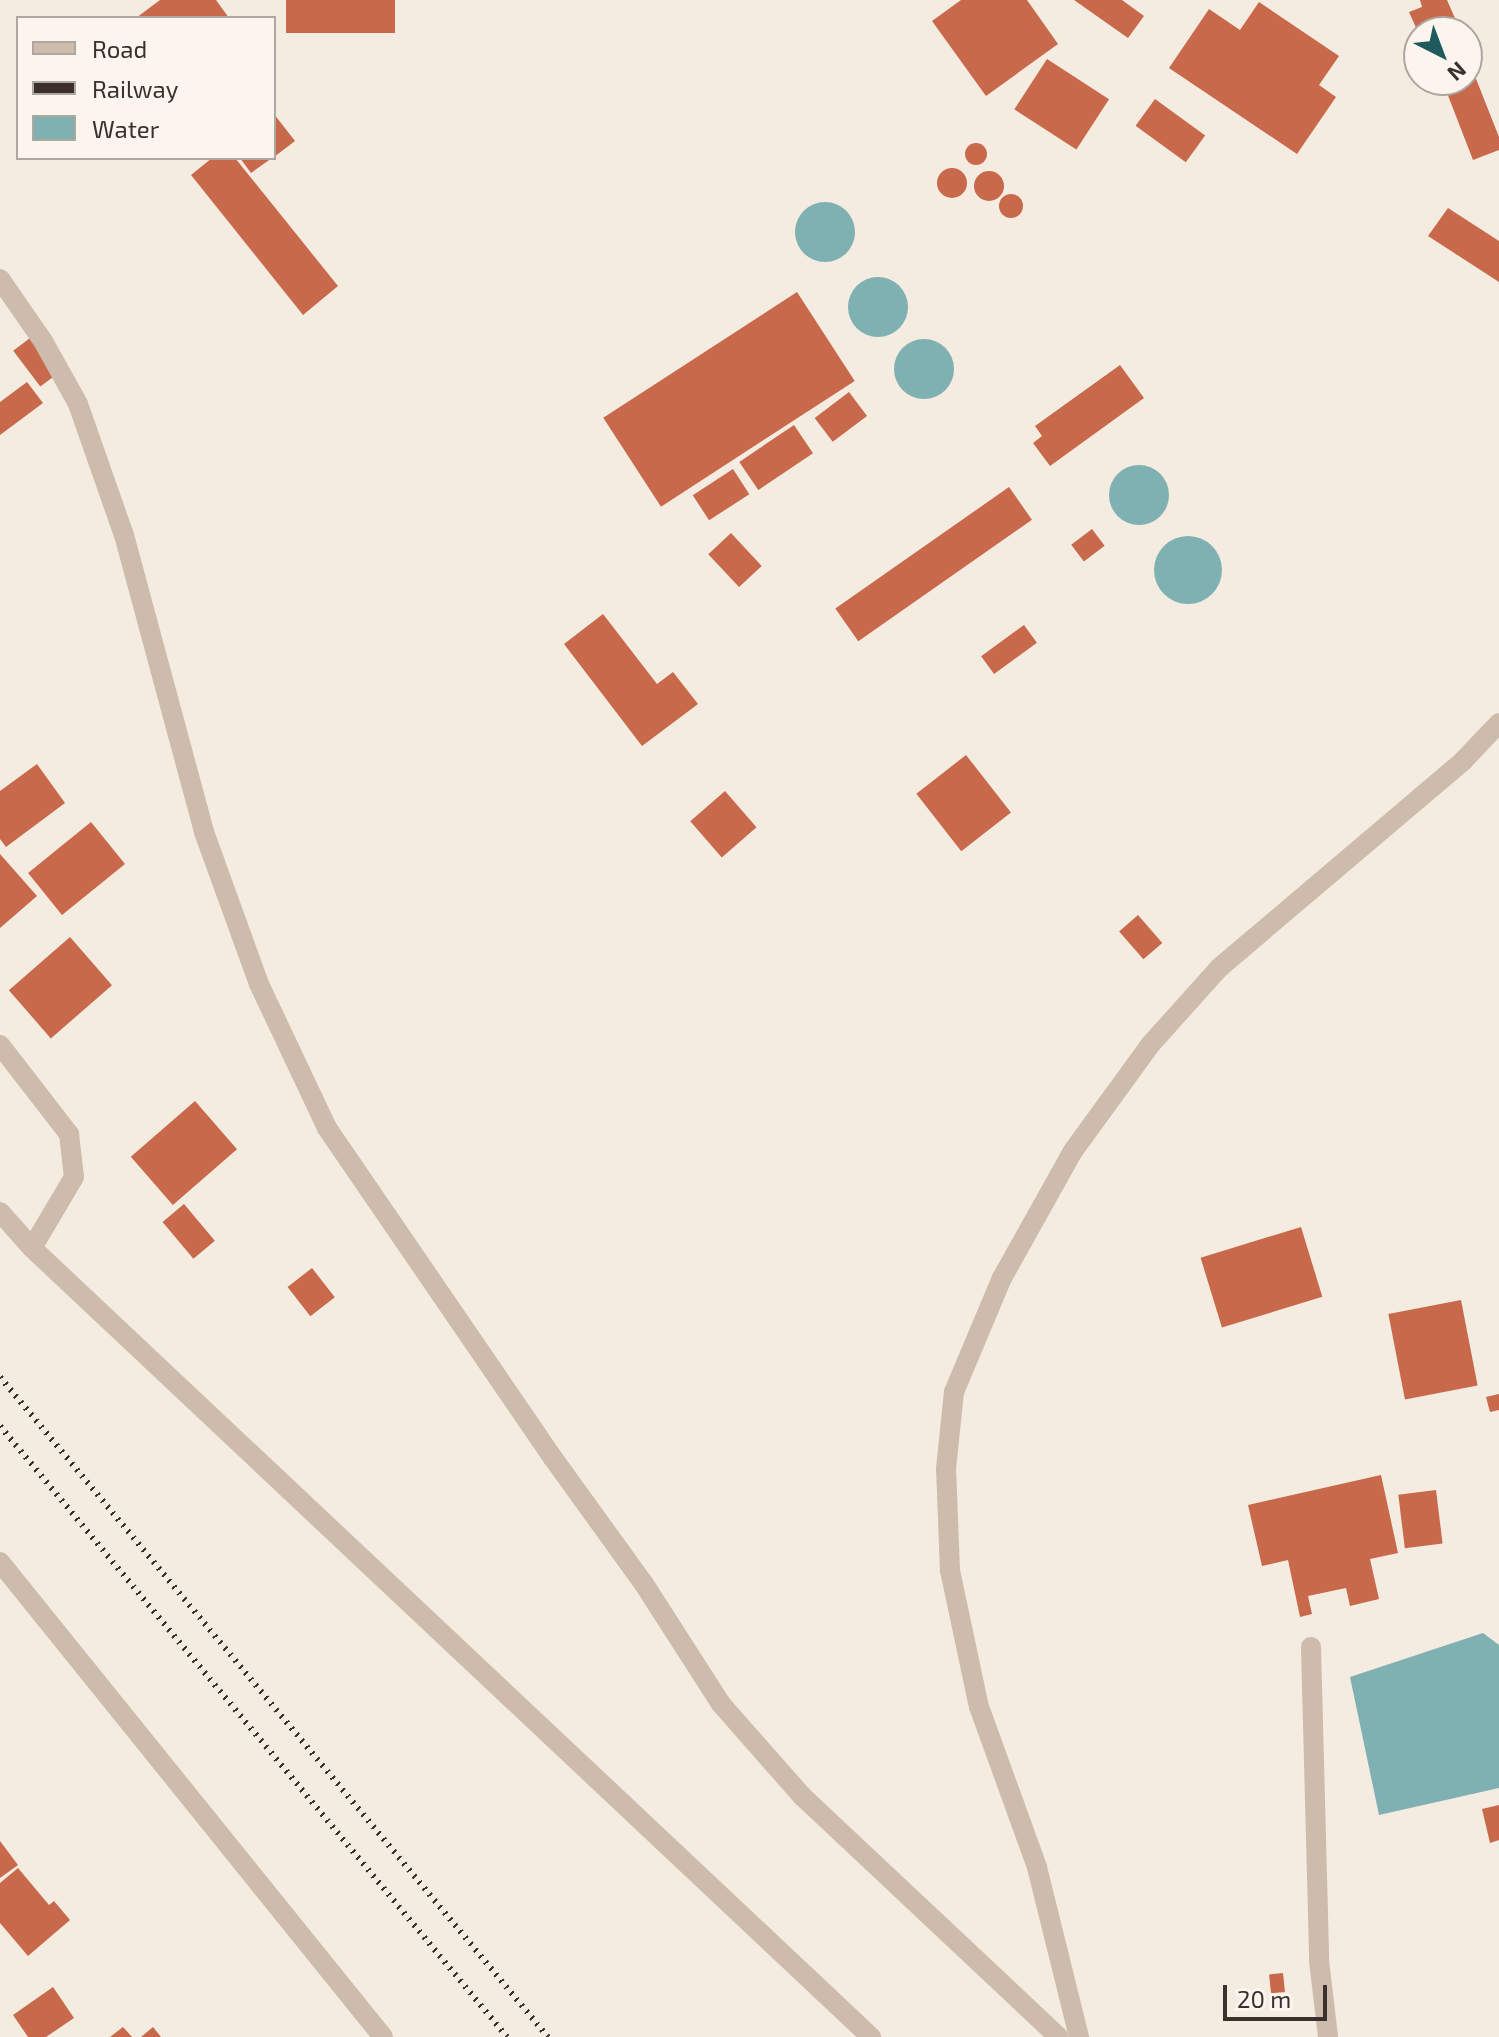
<!DOCTYPE html>
<style>
body{margin:0}
#map{position:relative;width:1499px;height:2037px;overflow:hidden;background:#f4ebe1;font-family:"Exo 2",sans-serif}
div>[style]{position:absolute}
.water>*{inset:0;background:#7fb0b2}
.round{border-radius:50%}
.building>*{inset:0;background:#c8694b;transform-origin:0 0}
.minor>*{height:20px;margin:-10px;padding:0 10px;transform-origin:10px;border-radius:10px;background:#cdbbac}
.tertiary>*{height:20px;margin:-10px;padding:0 10px;transform-origin:10px;border-radius:10px;background:#cdbbac}
.rail>*{height:6px;margin-top:-3px;transform-origin:0;background:repeating-linear-gradient(90deg,#3b302b 0 2px,transparent 0 8px)}
span{translate:-50% -50%;white-space:nowrap;text-align:center;line-height:1.15;-webkit-text-stroke:6px #fbf5ee;paint-order:stroke}
.legend{position:absolute;left:16px;top:16px;width:260px;height:144px;box-sizing:border-box;background:#fbf5ee;border:2px solid #aea6a0;margin:0;padding:10px 14px;list-style:none;font-size:24px;color:#3b302b}
.legend li{display:flex;align-items:center;gap:16px;height:40px}
.legend b{width:40px;border:2px solid #aea6a0}
.north{position:absolute;left:1403px;top:16px;width:80px;height:80px;box-sizing:border-box;background:#fbf5ee;border:2px solid #aea6a0;border-radius:50%;rotate:138deg;font-size:22px;font-weight:700;line-height:32px;text-align:center;color:#3b302b}
.north::after{content:'';display:block;margin:auto;width:28px;height:36px;background:#1f5a5e;clip-path:polygon(50% 0,100% 100%,50% 72%,0 100%)}
.scale{position:absolute;left:1223px;top:1985px;width:104px;height:36px;box-sizing:border-box;border:4px solid #3b302b;border-top:0;padding-left:10px;font-size:24px;line-height:28px;white-space:nowrap;color:#3b302b;-webkit-text-stroke:6px #fbf5ee;paint-order:stroke}
</style>
<div id="map">
<div class="water">
<i class="round" style="left:795px;top:202px;width:60px;height:60px"></i>
<i class="round" style="left:848px;top:277px;width:60px;height:60px"></i>
<i class="round" style="left:894px;top:339px;width:60px;height:60px"></i>
<i class="round" style="left:1109px;top:465px;width:60px;height:60px"></i>
<i class="round" style="left:1154px;top:536px;width:68px;height:68px"></i>
<i style="clip-path:polygon(1483px 1633px,1499px 1645px,1499px 1788px,1379px 1815px,1350px 1677px)"></i>
</div>
<div class="building">
<i style="clip-path:polygon(160px 0,216px 0,229px 18px,136px 18px)"></i>
<i style="left:286px;top:0;width:109px;height:33px"></i>
<i style="clip-path:polygon(961px 0,1027px 0,1058px 44px,986px 96px,932px 21px)"></i>
<i style="clip-path:polygon(1074px 0,1122px 0,1144px 16px,1128px 38px)"></i>
<i style="clip-path:polygon(1420px 0,1447px 0,1461px 32px,1418px 32px,1409px 12px,1422px 7px)"></i>
<i style="clip-path:polygon(1259px 2px,1339px 56px,1319px 85px,1336px 97px,1297px 154px,1169px 68px,1209px 9px,1240px 30px)"></i>
<i style="clip-path:polygon(1467px 56px,1499px 137px,1499px 150px,1473px 160px,1442px 80px,1467px 80px)"></i>
<i style="left:1047px;top:59px;width:74px;height:60px;rotate:33deg"></i>
<i style="left:1155px;top:99px;width:62px;height:33px;rotate:36deg"></i>
<i style="clip-path:polygon(274px 114px,295px 141px,274px 157px)"></i>
<i class="round" style="left:965px;top:143px;width:22px;height:22px"></i>
<i style="clip-path:polygon(212px 158px,235px 158px,338px 286px,303px 315px,191px 175px)"></i>
<i style="clip-path:polygon(240px 158px,272px 158px,251px 173px)"></i>
<i class="round" style="left:937px;top:168px;width:30px;height:30px"></i>
<i class="round" style="left:974px;top:171px;width:30px;height:30px"></i>
<i class="round" style="left:999px;top:194px;width:24px;height:24px"></i>
<i style="clip-path:polygon(1448px 208px,1499px 241px,1499px 282px,1428px 236px)"></i>
<i style="left:797px;top:292px;width:106px;height:231px;rotate:57deg"></i>
<i style="left:30px;top:338px;width:45px;height:21px;rotate:53deg"></i>
<i style="clip-path:polygon(1120px 365px,1144px 398px,1050px 466px,1033px 443px,1042px 436px,1035px 426px)"></i>
<i style="clip-path:polygon(27px 382px,43px 403px,0 435px,0 402px)"></i>
<i style="left:849px;top:392px;width:30px;height:43px;rotate:53deg"></i>
<i style="left:794px;top:425px;width:34px;height:66px;rotate:56deg"></i>
<i style="left:733px;top:469px;width:30px;height:48px;rotate:57deg"></i>
<i style="left:1009px;top:487px;width:40px;height:212px;rotate:55deg"></i>
<i style="left:1092px;top:529px;width:21px;height:26px;rotate:53deg"></i>
<i style="left:731px;top:533px;width:45px;height:31px;rotate:47deg"></i>
<i style="clip-path:polygon(603px 614px,657px 684px,673px 672px,698px 704px,642px 746px,564px 644px)"></i>
<i style="left:1024px;top:625px;width:22px;height:53px;rotate:54deg"></i>
<i style="left:966px;top:755px;width:73px;height:63px;rotate:52deg"></i>
<i style="clip-path:polygon(37px 764px,65px 803px,6px 847px,0 839px,0 791px)"></i>
<i style="left:725px;top:791px;width:48px;height:46px;rotate:49deg"></i>
<i style="left:91px;top:822px;width:54px;height:81px;rotate:51deg"></i>
<i style="clip-path:polygon(0 854px,37px 896px,0 928px)"></i>
<i style="left:1138px;top:915px;width:37px;height:25px;rotate:49deg"></i>
<i style="left:70px;top:937px;width:64px;height:81px;rotate:49deg"></i>
<i style="left:195px;top:1101px;width:64px;height:85px;rotate:49deg"></i>
<i style="left:184px;top:1204px;width:48px;height:28px;rotate:50deg"></i>
<i style="left:1301px;top:1227px;width:73px;height:105px;rotate:73deg"></i>
<i style="left:312px;top:1268px;width:37px;height:31px;rotate:52deg"></i>
<i style="left:1461px;top:1300px;width:87px;height:74px;rotate:79deg"></i>
<i style="clip-path:polygon(1499px 1394px,1499px 1410px,1490px 1412px,1486px 1397px)"></i>
<i style="clip-path:polygon(1381px 1475px,1398px 1553px,1370px 1559px,1379px 1599px,1350px 1606px,1346px 1588px,1308px 1596px,1312px 1614px,1300px 1617px,1288px 1560px,1262px 1566px,1248px 1505px)"></i>
<i style="left:1436px;top:1490px;width:54px;height:38px;rotate:83deg"></i>
<i style="clip-path:polygon(1499px 1805px,1499px 1840px,1490px 1843px,1482px 1809px)"></i>
<i style="clip-path:polygon(0 1841px,18px 1865px,0 1878px)"></i>
<i style="clip-path:polygon(18px 1868px,49px 1905px,54px 1901px,70px 1920px,28px 1956px,0 1923px,0 1883px)"></i>
<i style="left:1283px;top:1973px;width:19px;height:14px;rotate:84deg"></i>
<i style="clip-path:polygon(53px 1987px,74px 2018px,46px 2037px,28px 2037px,13px 2015px)"></i>
<i style="clip-path:polygon(123px 2027px,132px 2037px,110px 2037px)"></i>
<i style="clip-path:polygon(153px 2027px,161px 2037px,141px 2037px)"></i>
</div>
<div class="minor">
<i style="left:0;top:279px;width:75px;rotate:55.3deg"></i>
<i style="left:43px;top:341px;width:72px;rotate:60.9deg"></i>
<i style="left:78px;top:404px;width:139px;rotate:70.7deg"></i>
<i style="left:124px;top:535px;width:308px;rotate:74.9deg"></i>
<i style="left:204px;top:832px;width:162px;rotate:70.1deg"></i>
<i style="left:259px;top:984px;width:159px;rotate:64.7deg"></i>
<i style="left:327px;top:1128px;width:400px;rotate:55.6deg"></i>
<i style="left:553px;top:1458px;width:155px;rotate:54.2deg"></i>
<i style="left:644px;top:1584px;width:143px;rotate:57.3deg"></i>
<i style="left:721px;top:1704px;width:123px;rotate:48.6deg"></i>
<i style="left:802px;top:1796px;width:352px;rotate:43.2deg"></i>
<i style="left:0;top:1045px;width:113px;rotate:52.2deg"></i>
<i style="left:69px;top:1134px;width:43px;rotate:83.4deg"></i>
<i style="left:74px;top:1177px;width:82px;rotate:120.6deg"></i>
<i style="left:0;top:1562px;width:610px;rotate:51.12deg"></i>
<i style="left:1311px;top:1647px;width:314px;rotate:88.5deg"></i>
<i style="left:1319px;top:1961px;width:77px;rotate:83.2deg"></i>
<i style="left:1079px;top:2037px;width:175px;rotate:-103.9deg"></i>
<i style="left:1037px;top:1867px;width:170px;rotate:-109.9deg"></i>
<i style="left:979px;top:1707px;width:139px;rotate:-102deg"></i>
<i style="left:950px;top:1571px;width:102px;rotate:-92.2deg"></i>
<i style="left:946px;top:1469px;width:77px;rotate:-84.1deg"></i>
<i style="left:954px;top:1392px;width:124px;rotate:-67.2deg"></i>
<i style="left:1002px;top:1278px;width:145px;rotate:-60.8deg"></i>
<i style="left:1073px;top:1151px;width:131px;rotate:-54deg"></i>
<i style="left:1150px;top:1045px;width:103px;rotate:-48.1deg"></i>
<i style="left:1219px;top:968px;width:320px;rotate:-40.3deg"></i>
<i style="left:1463px;top:761px;width:52px;rotate:-46.5deg"></i>
</div>
<div class="tertiary">
<i style="left:0;top:1212px;width:48px;rotate:48.4deg"></i>
<i style="left:32px;top:1248px;width:1152px;rotate:43.24deg"></i>
</div>
<div class="rail">
<i style="left:0;top:1377px;width:858px;rotate:50.3deg"></i>
<i style="left:0;top:1426px;width:794px;rotate:50.31deg"></i>
</div>
<ul class="legend">
<li><b style="height:10px;background:#cdbbac"></b>Road</li>
<li><b style="height:10px;background:#3b302b"></b>Railway</li>
<li><b style="height:22px;background:#7fb0b2"></b>Water</li>
</ul>
<div class="north">N</div>
<div class="scale">20 m</div>
</div>
